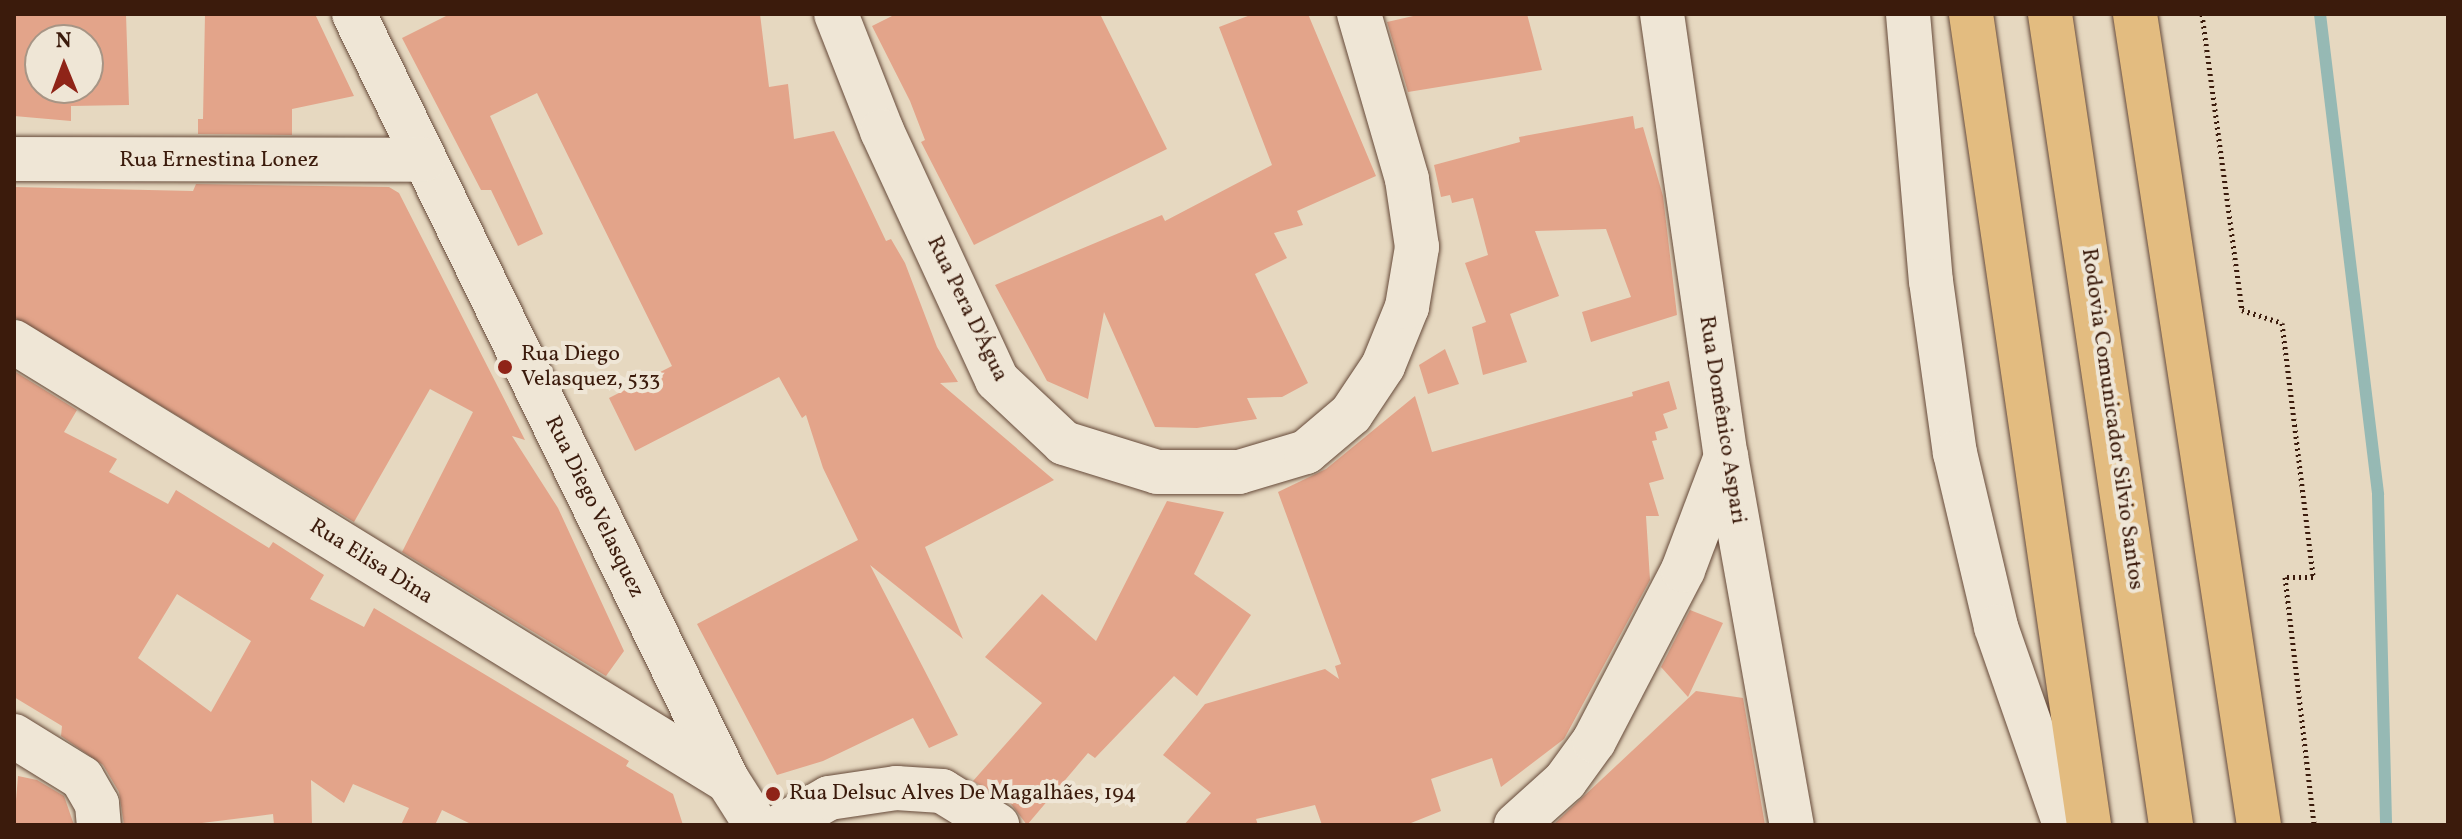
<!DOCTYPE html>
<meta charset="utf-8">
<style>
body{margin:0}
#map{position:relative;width:2462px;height:839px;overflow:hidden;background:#e6d8c0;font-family:Vollkorn,serif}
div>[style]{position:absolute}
.stream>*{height:12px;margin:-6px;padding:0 6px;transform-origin:6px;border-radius:6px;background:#96b9b4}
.building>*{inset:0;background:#e3a48a}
.path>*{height:5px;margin-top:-2.5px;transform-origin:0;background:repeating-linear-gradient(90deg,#3b1b0c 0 2px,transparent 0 6px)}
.roads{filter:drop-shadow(0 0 2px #664a39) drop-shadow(0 0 2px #664a39)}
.minor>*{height:44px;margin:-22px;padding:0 22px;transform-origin:22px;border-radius:22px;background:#efe6d6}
.major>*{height:44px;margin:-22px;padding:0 22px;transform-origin:22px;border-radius:22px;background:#e3bc80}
.highway>*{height:44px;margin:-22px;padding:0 22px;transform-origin:22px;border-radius:22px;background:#e3bc80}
.dots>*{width:22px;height:22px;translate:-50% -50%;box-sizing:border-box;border:4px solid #efe6d6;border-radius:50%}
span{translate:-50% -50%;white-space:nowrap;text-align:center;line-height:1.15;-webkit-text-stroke:8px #efe6d6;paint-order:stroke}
.street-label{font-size:22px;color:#3b1b0c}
.poi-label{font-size:22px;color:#3b1b0c}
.left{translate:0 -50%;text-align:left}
.frame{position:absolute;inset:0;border:16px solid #3b1b0c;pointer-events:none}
.north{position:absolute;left:24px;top:24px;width:80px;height:80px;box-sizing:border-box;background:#efe6d6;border:2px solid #a79585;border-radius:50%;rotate:359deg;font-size:22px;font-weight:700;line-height:32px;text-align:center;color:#3b1b0c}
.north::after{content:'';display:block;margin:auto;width:28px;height:36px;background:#8f2418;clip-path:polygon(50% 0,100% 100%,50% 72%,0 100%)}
</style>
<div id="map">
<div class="stream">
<i style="left:2320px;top:14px;width:484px;rotate:83.1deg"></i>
<i style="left:2378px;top:495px;width:330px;rotate:88.6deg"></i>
</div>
<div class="building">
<i style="clip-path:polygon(evenodd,14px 14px,126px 14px,129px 105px,71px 106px,71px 121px,14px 116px,14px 14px,40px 40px,88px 40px,88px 88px,40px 88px,40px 40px)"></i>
<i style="clip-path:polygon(205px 14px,315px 14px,354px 96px,292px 109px,292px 135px,198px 134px,198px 119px,203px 119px)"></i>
<i style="clip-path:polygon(450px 14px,760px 14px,769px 87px,788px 84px,794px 139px,834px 131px,886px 241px,891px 239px,905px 263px,937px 347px,958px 382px,940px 383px,1054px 480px,925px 547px,963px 639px,870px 565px,958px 735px,929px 748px,913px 718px,823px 761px,777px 775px,697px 624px,858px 540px,823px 468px,806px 415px,802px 418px,779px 377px,635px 451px,609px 398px,672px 366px,537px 93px,490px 116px,543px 234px,518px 246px,491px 190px,481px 190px,402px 38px)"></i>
<i style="clip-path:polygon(896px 14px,1100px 14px,1167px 149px,974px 245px,921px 142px,925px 140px,910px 101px,872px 26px)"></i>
<i style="clip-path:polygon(1253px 14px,1308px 14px,1376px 176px,1297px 211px,1303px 225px,1274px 233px,1287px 258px,1255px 274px,1308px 383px,1282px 397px,1247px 398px,1257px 419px,1197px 428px,1155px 427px,1104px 312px,1088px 399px,1047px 381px,995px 285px,1162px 215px,1165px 221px,1272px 165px,1219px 27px)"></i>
<i style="clip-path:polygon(1422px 14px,1527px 14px,1542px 70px,1408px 92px,1387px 22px)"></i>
<i style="clip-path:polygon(1633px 116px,1635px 129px,1643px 127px,1663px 196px,1677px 315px,1591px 342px,1582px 312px,1631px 297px,1606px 229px,1535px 231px,1559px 296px,1510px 314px,1527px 362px,1483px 375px,1472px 327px,1486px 322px,1465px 263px,1488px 255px,1473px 198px,1452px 203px,1450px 195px,1441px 197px,1434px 165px,1520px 142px,1519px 137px)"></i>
<i style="clip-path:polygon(196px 184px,389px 187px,399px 193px,525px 440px,512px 436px,558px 508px,624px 651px,606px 676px,402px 552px,473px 412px,430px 389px,354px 522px,14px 317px,14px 187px,193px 191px)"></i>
<i style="clip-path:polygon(1445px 349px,1459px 384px,1428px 394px,1419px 365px)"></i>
<i style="clip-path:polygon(evenodd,14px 371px,77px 410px,64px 432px,117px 459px,109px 472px,168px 504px,176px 490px,269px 548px,273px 542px,324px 575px,310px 599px,364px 627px,374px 608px,629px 761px,626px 766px,673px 794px,683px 825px,473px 825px,442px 810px,435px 825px,401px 825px,409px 808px,353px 784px,344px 803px,311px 780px,312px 825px,274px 825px,273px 814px,186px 825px,124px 825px,119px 792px,103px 765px,61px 736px,62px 726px,14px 697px,14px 371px,177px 594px,251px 641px,211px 712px,138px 658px,177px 594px)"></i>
<i style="clip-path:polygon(1669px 381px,1677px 409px,1663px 414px,1668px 428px,1655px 432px,1657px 440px,1652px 441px,1664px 479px,1649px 483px,1659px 516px,1646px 516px,1650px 580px,1564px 739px,1501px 787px,1492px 758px,1431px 779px,1441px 811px,1406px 825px,1322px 825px,1315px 805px,1256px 819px,1258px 825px,1184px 825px,1211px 793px,1163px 755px,1205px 704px,1325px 669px,1339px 679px,1335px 666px,1341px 664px,1278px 492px,1326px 469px,1415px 396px,1432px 452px,1633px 396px,1632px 392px)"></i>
<i style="clip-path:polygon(1167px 501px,1224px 512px,1194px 574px,1251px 615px,1197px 696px,1174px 676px,1095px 758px,1088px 753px,1027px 825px,1011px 804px,973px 781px,1042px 703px,985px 657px,1042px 594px,1096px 641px)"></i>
<i style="clip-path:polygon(1690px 610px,1723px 623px,1688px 697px,1661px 667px)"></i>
<i style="clip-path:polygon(1696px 691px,1743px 698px,1765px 825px,1553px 825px)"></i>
<i style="clip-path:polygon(18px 776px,37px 780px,64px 796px,74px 825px,14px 825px)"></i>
</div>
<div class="path">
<i style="left:2202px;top:14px;width:299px;rotate:82.3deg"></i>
<i style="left:2242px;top:310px;width:42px;rotate:18deg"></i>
<i style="left:2282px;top:323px;width:256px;rotate:83deg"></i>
<i style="left:2313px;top:577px;width:28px;rotate:180deg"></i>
<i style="left:2285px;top:577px;width:250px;rotate:83.3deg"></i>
</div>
<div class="roads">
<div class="minor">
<i style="left:354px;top:14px;width:853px;rotate:64.01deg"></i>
<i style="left:728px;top:781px;width:52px;rotate:57.5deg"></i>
<i style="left:836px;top:14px;width:126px;rotate:68.5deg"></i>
<i style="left:882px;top:131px;width:274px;rotate:65.2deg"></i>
<i style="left:997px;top:380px;width:92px;rotate:43.2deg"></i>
<i style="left:1064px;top:443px;width:97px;rotate:17.3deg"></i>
<i style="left:1157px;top:472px;width:82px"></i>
<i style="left:1239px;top:472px;width:70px;rotate:-16.6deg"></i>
<i style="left:1306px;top:452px;width:59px;rotate:-40.2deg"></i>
<i style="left:1351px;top:414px;width:58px;rotate:-56.3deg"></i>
<i style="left:1383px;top:366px;width:64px;rotate:-67.9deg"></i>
<i style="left:1407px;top:307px;width:61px;rotate:-80.5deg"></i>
<i style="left:1417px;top:247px;width:69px;rotate:-98.4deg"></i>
<i style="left:1407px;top:179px;width:172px;rotate:-106.2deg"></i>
<i style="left:1662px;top:14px;width:447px;rotate:81.8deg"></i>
<i style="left:1726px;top:456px;width:375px;rotate:79.9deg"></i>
<i style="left:1908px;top:14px;width:268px;rotate:85.1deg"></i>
<i style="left:1931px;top:281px;width:174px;rotate:82.1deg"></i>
<i style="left:1955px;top:453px;width:179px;rotate:76.7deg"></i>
<i style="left:1996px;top:627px;width:210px;rotate:70.8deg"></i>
<i style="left:14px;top:159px;width:410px;rotate:0.1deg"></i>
<i style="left:14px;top:342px;width:838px;rotate:31.59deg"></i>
<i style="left:14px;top:736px;width:80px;rotate:31.7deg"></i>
<i style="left:82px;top:778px;width:30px;rotate:60deg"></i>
<i style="left:97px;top:804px;width:21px;rotate:85deg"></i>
<i style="left:782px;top:825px;width:54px;rotate:-29.9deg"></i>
<i style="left:829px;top:798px;width:68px;rotate:-8.5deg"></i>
<i style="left:896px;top:788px;width:46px;rotate:3.7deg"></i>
<i style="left:942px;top:791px;width:65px;rotate:31.7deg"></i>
<i style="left:1516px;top:825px;width:66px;rotate:-41.9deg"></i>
<i style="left:1565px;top:781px;width:49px;rotate:-54.1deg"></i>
<i style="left:1594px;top:741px;width:193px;rotate:-62.5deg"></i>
<i style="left:1683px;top:570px;width:122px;rotate:-69.3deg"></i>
</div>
<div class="major">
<i style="left:2135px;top:14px;width:820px;rotate:81.31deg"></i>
</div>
<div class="highway">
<i style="left:1971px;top:14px;width:820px;rotate:81.72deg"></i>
<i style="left:2050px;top:14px;width:820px;rotate:81.51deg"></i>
</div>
</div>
<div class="dots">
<i style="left:505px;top:367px;background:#8f2418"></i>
<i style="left:773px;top:794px;background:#8f2418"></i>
</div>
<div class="street-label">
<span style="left:219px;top:161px">Rua Ernestina Lonez</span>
<span style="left:967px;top:309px;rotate:64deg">Rua Pera D'Água</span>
<span style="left:2112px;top:419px;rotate:82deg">Rodovia Comunicador Silvio Santos</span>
<span style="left:1722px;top:420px;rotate:81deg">Rua Domênico Aspari</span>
<span style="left:594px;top:507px;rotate:64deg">Rua Diego Velasquez</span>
<span style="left:371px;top:562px;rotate:32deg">Rua Elisa Dina</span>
</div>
<div class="poi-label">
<span class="left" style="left:521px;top:367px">Rua Diego<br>Velasquez, 533</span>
<span class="left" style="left:789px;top:794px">Rua Delsuc Alves De Magalhães, 194</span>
</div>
<div class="frame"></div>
<div class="north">N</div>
</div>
